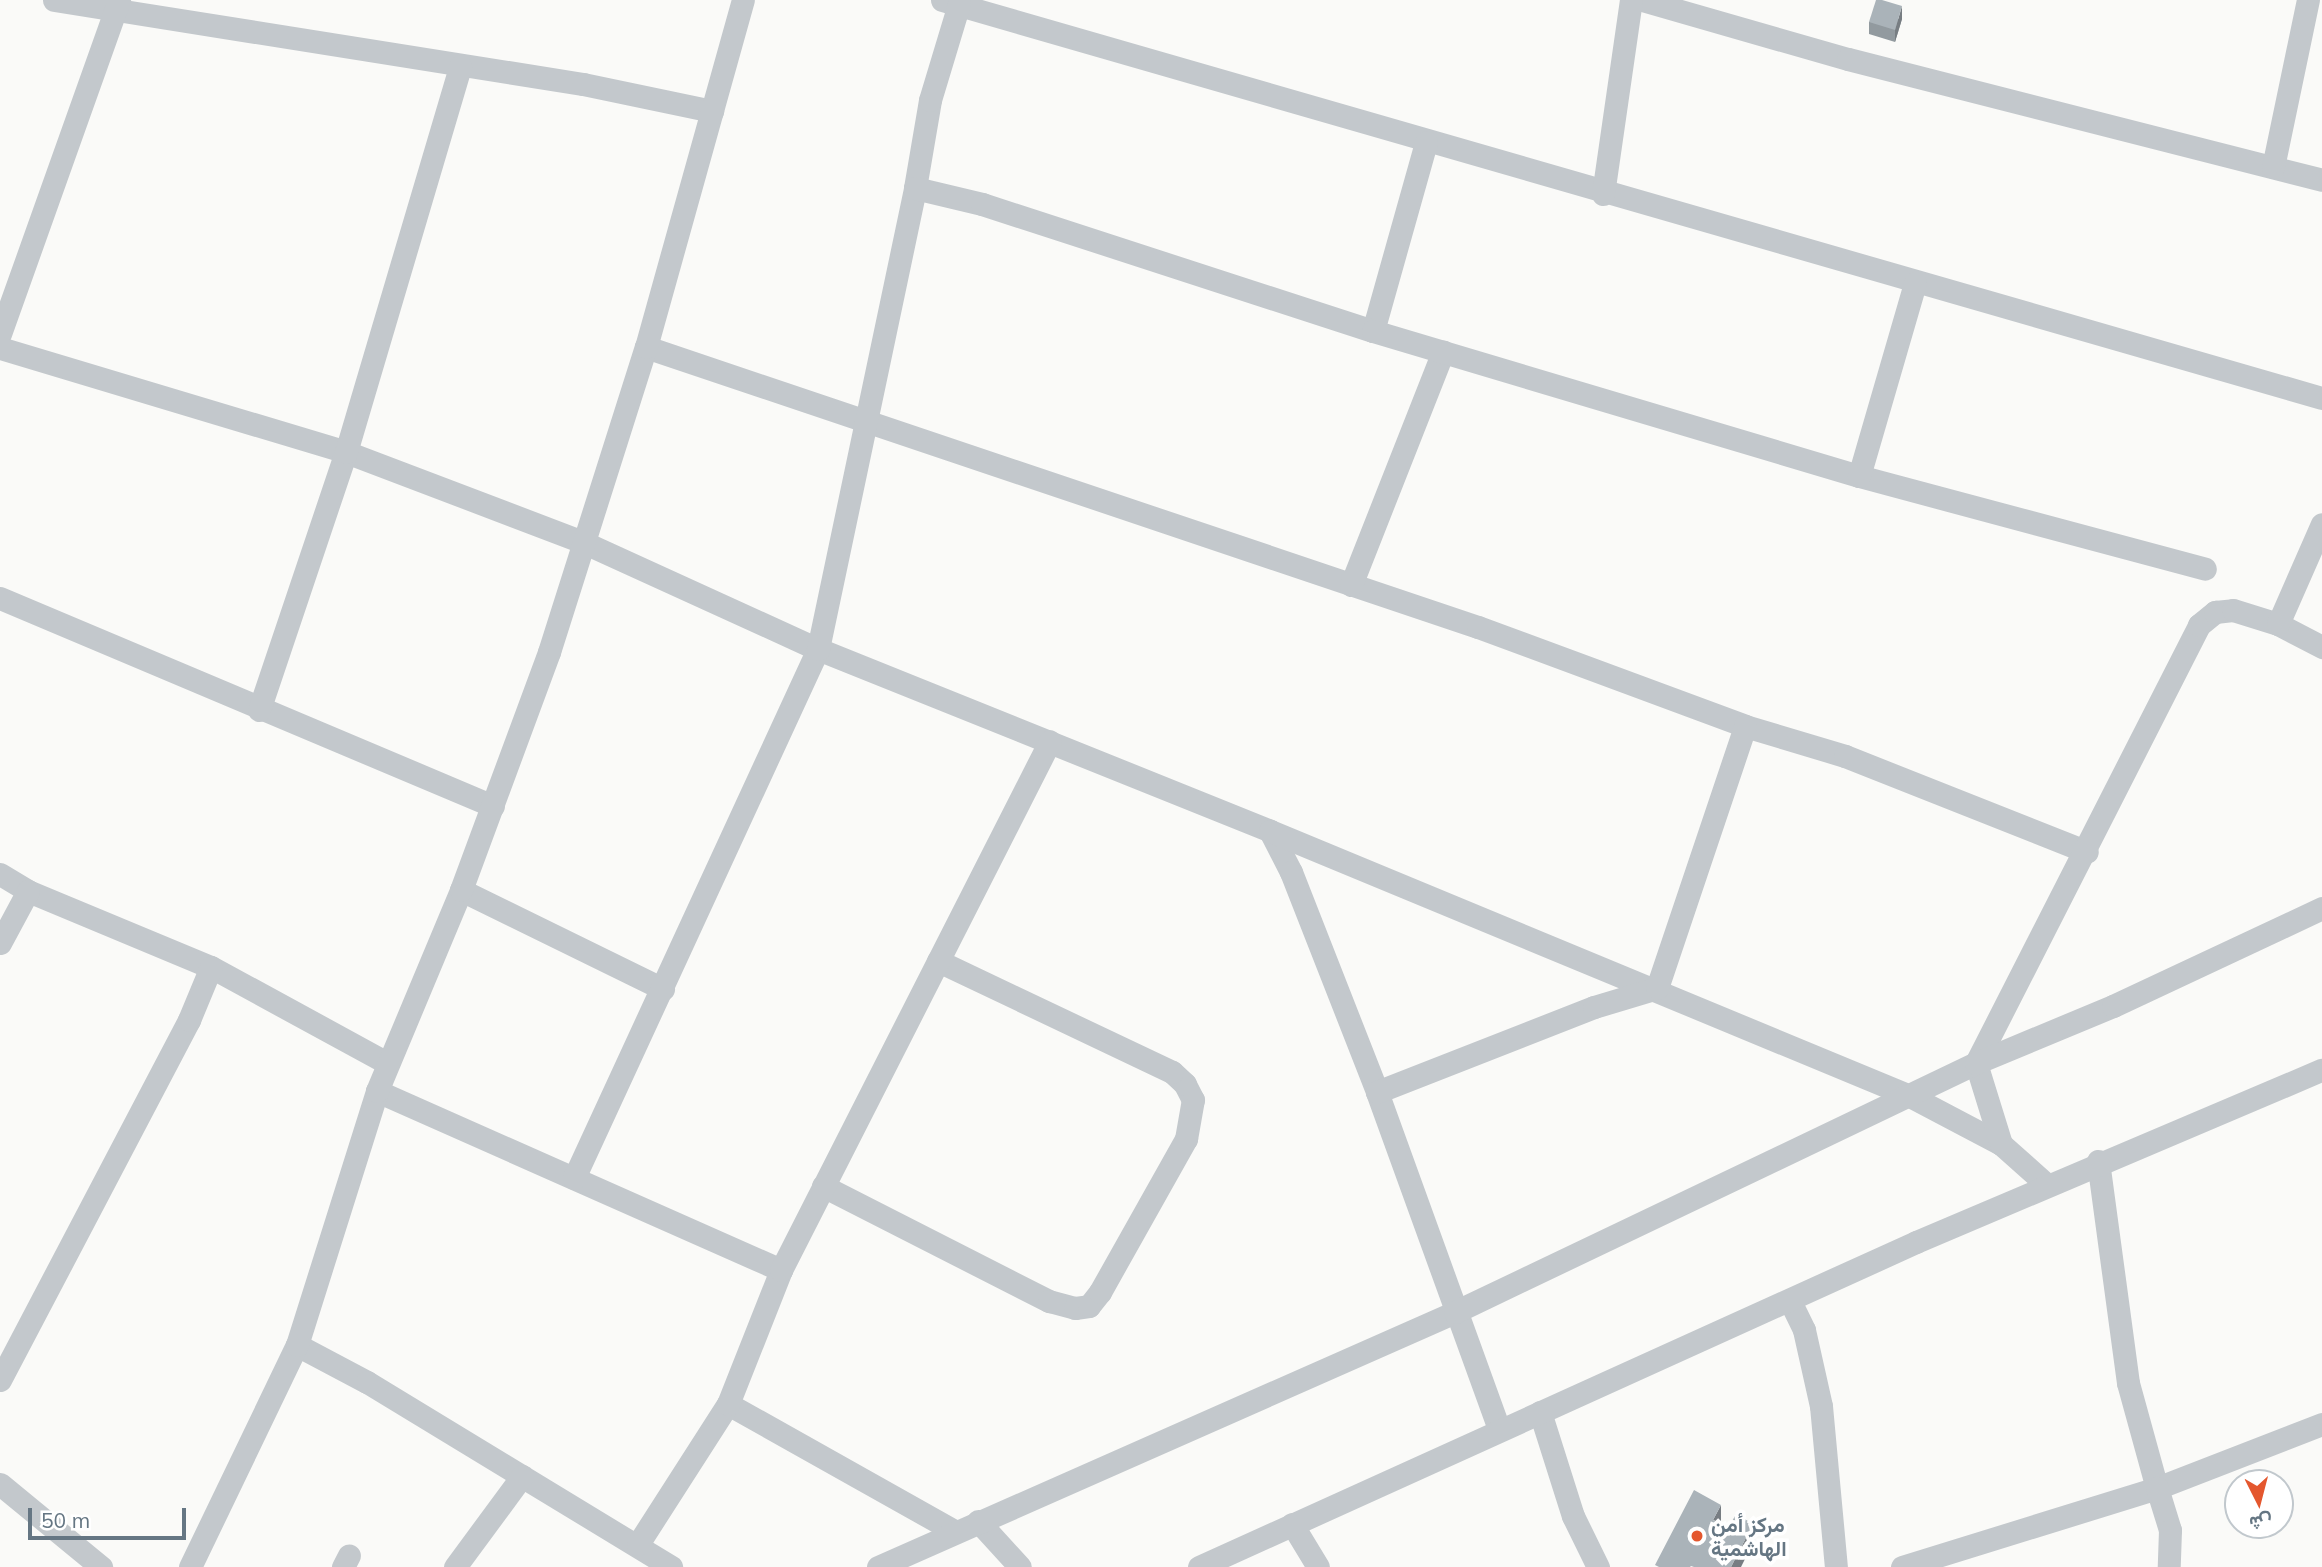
<!DOCTYPE html>
<meta charset="utf-8">
<style>
body{margin:0}
#map{position:relative;width:2322px;height:1567px;overflow:hidden;background:#fafaf8;font-family:Mulish,Vazirmatn,sans-serif}
div>[style]{position:absolute}
.minor>*{height:23px;margin:-11.5px;padding:0 11.5px;transform-origin:11.5px;border-radius:11.5px;background:#c3c8cc}
.wall>*{inset:0;background:#929a9f}
.shaded-wall>*{inset:0;background:#777d82}
.building>*{inset:0;background:#aab3b9}
.dots>*{width:19px;height:19px;translate:-50% -50%;box-sizing:border-box;border:4px solid #fff;border-radius:50%}
span{translate:-50% -50%;white-space:nowrap;text-align:center;line-height:1.15;-webkit-text-stroke:7px #fff;paint-order:stroke}
.poi-label{font-size:21px;color:#657683;font-weight:700}
.left{translate:0 -50%;text-align:left}
.north{position:absolute;left:2224px;top:1469px;width:70px;height:70px;box-sizing:border-box;background:#fff;border:2px solid #c1c8cd;border-radius:50%;rotate:174deg;font-size:19px;font-weight:700;line-height:28px;text-align:center;color:#657683}
.north::after{content:'';display:block;margin:auto;width:24px;height:32px;background:#e4572e;clip-path:polygon(50% 0,100% 100%,50% 72%,0 100%)}
.scale{position:absolute;left:28px;top:1508px;width:158px;height:32px;box-sizing:border-box;border:4px solid #657683;border-top:0;padding-left:9px;font-size:21px;line-height:24px;white-space:nowrap;color:#657683;-webkit-text-stroke:5px #fff;paint-order:stroke}
</style>
<div id="map">
<div class="minor">
<i style="left:54px;top:0;width:536px;rotate:9.02deg"></i>
<i style="left:583px;top:84px;width:132px;rotate:11.8deg"></i>
<i style="left:942px;top:0;width:1436px;rotate:16.09deg"></i>
<i style="left:1642px;top:0;width:214px;rotate:16deg"></i>
<i style="left:1848px;top:59px;width:489px;rotate:14.3deg"></i>
<i style="left:2273px;top:167px;width:171px;rotate:-78.2deg"></i>
<i style="left:915px;top:188px;width:89px;rotate:-80.3deg"></i>
<i style="left:930px;top:100px;width:100px;rotate:-73.2deg"></i>
<i style="left:1603px;top:194px;width:196px;rotate:-81.8deg"></i>
<i style="left:1373px;top:331px;width:196px;rotate:-74.3deg"></i>
<i style="left:0;top:334px;width:355px;rotate:-70.4deg"></i>
<i style="left:646px;top:347px;width:878px;rotate:18.6deg"></i>
<i style="left:1478px;top:627px;width:285px;rotate:20.3deg"></i>
<i style="left:1745px;top:726px;width:104px;rotate:16.7deg"></i>
<i style="left:1845px;top:756px;width:260px;rotate:21.6deg"></i>
<i style="left:0;top:348px;width:361px;rotate:16.7deg"></i>
<i style="left:346px;top:452px;width:256px;rotate:20.8deg"></i>
<i style="left:585px;top:543px;width:256px;rotate:24.5deg"></i>
<i style="left:818px;top:649px;width:487px;rotate:21.9deg"></i>
<i style="left:1270px;top:831px;width:46px;rotate:62.9deg"></i>
<i style="left:1291px;top:872px;width:236px;rotate:68.6deg"></i>
<i style="left:1377px;top:1092px;width:358px;rotate:70.1deg"></i>
<i style="left:1859px;top:476px;width:358px;rotate:15deg"></i>
<i style="left:1351px;top:585px;width:251px;rotate:-68.5deg"></i>
<i style="left:0;top:598px;width:535px;rotate:22.88deg"></i>
<i style="left:2278px;top:624px;width:50px;rotate:27.6deg"></i>
<i style="left:259px;top:710px;width:272px;rotate:-71.4deg"></i>
<i style="left:346px;top:452px;width:402px;rotate:-73.5deg"></i>
<i style="left:1270px;top:831px;width:693px;rotate:22.49deg"></i>
<i style="left:1910px;top:1096px;width:103px;rotate:27.8deg"></i>
<i style="left:2001px;top:1144px;width:62px;rotate:41.7deg"></i>
<i style="left:0;top:874px;width:33px;rotate:31deg"></i>
<i style="left:28px;top:891px;width:198px;rotate:22.6deg"></i>
<i style="left:211px;top:967px;width:200px;rotate:28.6deg"></i>
<i style="left:461px;top:890px;width:225px;rotate:26.1deg"></i>
<i style="left:0;top:943px;width:59px;rotate:-61.7deg"></i>
<i style="left:377px;top:1091px;width:442px;rotate:23.9deg"></i>
<i style="left:1377px;top:1092px;width:233px;rotate:-21.4deg"></i>
<i style="left:1594px;top:1007px;width:66px;rotate:-16.8deg"></i>
<i style="left:1657px;top:988px;width:276px;rotate:-71.4deg"></i>
<i style="left:2001px;top:1144px;width:85px;rotate:-107.2deg"></i>
<i style="left:1976px;top:1063px;width:492px;rotate:-63deg"></i>
<i style="left:2199px;top:625px;width:21px;rotate:-39deg"></i>
<i style="left:2215px;top:612px;width:18px;rotate:-6deg"></i>
<i style="left:2233px;top:610px;width:47px;rotate:17.3deg"></i>
<i style="left:2278px;top:624px;width:109px;rotate:-66.3deg"></i>
<i style="left:2098px;top:1161px;width:224px;rotate:82.3deg"></i>
<i style="left:2128px;top:1383px;width:109px;rotate:74.6deg"></i>
<i style="left:2157px;top:1488px;width:177px;rotate:-21.2deg"></i>
<i style="left:574px;top:1178px;width:583px;rotate:-65.24deg"></i>
<i style="left:818px;top:649px;width:471px;rotate:-78.1deg"></i>
<i style="left:915px;top:188px;width:69px;rotate:13.4deg"></i>
<i style="left:982px;top:204px;width:411px;rotate:18deg"></i>
<i style="left:1373px;top:331px;width:507px;rotate:16.61deg"></i>
<i style="left:1859px;top:476px;width:201px;rotate:-73.8deg"></i>
<i style="left:823px;top:1186px;width:254px;rotate:27deg"></i>
<i style="left:1049px;top:1301px;width:27px;rotate:15deg"></i>
<i style="left:1075px;top:1308px;width:14px;rotate:-8deg"></i>
<i style="left:1089px;top:1306px;width:18px;rotate:-52deg"></i>
<i style="left:1100px;top:1292px;width:176px;rotate:-60.7deg"></i>
<i style="left:1186px;top:1139px;width:40px;rotate:-80deg"></i>
<i style="left:1193px;top:1100px;width:18px;rotate:-117deg"></i>
<i style="left:1185px;top:1084px;width:18px;rotate:-137deg"></i>
<i style="left:1172px;top:1072px;width:259px;rotate:-154.6deg"></i>
<i style="left:1790px;top:1301px;width:32px;rotate:64deg"></i>
<i style="left:1804px;top:1330px;width:78px;rotate:77.4deg"></i>
<i style="left:1821px;top:1406px;width:162px;rotate:84.7deg"></i>
<i style="left:297px;top:1345px;width:79px;rotate:27.9deg"></i>
<i style="left:367px;top:1382px;width:356px;rotate:31.3deg"></i>
<i style="left:0;top:1380px;width:407px;rotate:-62.3deg"></i>
<i style="left:189px;top:1020px;width:57px;rotate:-67.5deg"></i>
<i style="left:728px;top:1404px;width:259px;rotate:29.3deg"></i>
<i style="left:1540px;top:1412px;width:109px;rotate:72.4deg"></i>
<i style="left:1573px;top:1516px;width:57px;rotate:63.9deg"></i>
<i style="left:0;top:1484px;width:131px;rotate:39.4deg"></i>
<i style="left:978px;top:1521px;width:62px;rotate:47.6deg"></i>
<i style="left:1292px;top:1524px;width:50px;rotate:58.8deg"></i>
<i style="left:638px;top:1544px;width:166px;rotate:-57.3deg"></i>
<i style="left:728px;top:1404px;width:144px;rotate:-68.4deg"></i>
<i style="left:781px;top:1270px;width:593px;rotate:-63.05deg"></i>
<i style="left:190px;top:1567px;width:246px;rotate:-64.3deg"></i>
<i style="left:297px;top:1345px;width:266px;rotate:-72.5deg"></i>
<i style="left:377px;top:1091px;width:218px;rotate:-67.3deg"></i>
<i style="left:461px;top:890px;width:254px;rotate:-69.7deg"></i>
<i style="left:549px;top:652px;width:320px;rotate:-72.4deg"></i>
<i style="left:646px;top:347px;width:360px;rotate:-74.4deg"></i>
<i style="left:343px;top:1567px;width:13px;rotate:-63deg"></i>
<i style="left:455px;top:1567px;width:113px;rotate:-53.6deg"></i>
<i style="left:878px;top:1567px;width:631px;rotate:-23.84deg"></i>
<i style="left:1455px;top:1312px;width:577px;rotate:-25.54deg"></i>
<i style="left:1976px;top:1063px;width:148px;rotate:-22.6deg"></i>
<i style="left:2113px;top:1006px;width:231px;rotate:-25.1deg"></i>
<i style="left:1199px;top:1567px;width:787px;rotate:-24.38deg"></i>
<i style="left:1916px;top:1242px;width:441px;rotate:-23deg"></i>
<i style="left:1902px;top:1567px;width:267px;rotate:-17.2deg"></i>
<i style="left:2157px;top:1488px;width:44px;rotate:72.8deg"></i>
<i style="left:2170px;top:1530px;width:37px;rotate:92deg"></i>
</div>
<div class="wall">
<i style="clip-path:polygon(1902px 19px,1895px 42px,1869px 34px,1869px 22px)"></i>
</div>
<div class="shaded-wall">
<i style="clip-path:polygon(1902px 6px,1902px 19px,1895px 42px,1895px 30px)"></i>
<i style="clip-path:polygon(1721px 1505px,1721px 1523px,1713px 1520px)"></i>
<i style="clip-path:polygon(1753px 1524px,1753px 1543px,1741px 1567px,1731px 1567px)"></i>
</div>
<div class="building">
<i style="clip-path:polygon(1876px 0,1882px 0,1902px 6px,1895px 30px,1869px 22px)"></i>
<i style="clip-path:polygon(1694px 1490px,1721px 1505px,1713px 1520px,1729px 1527px,1736px 1514px,1753px 1524px,1731px 1567px,1694px 1567px,1691px 1566px,1690px 1567px,1659px 1567px,1655px 1565px)"></i>
</div>
<div class="dots">
<i style="left:1697px;top:1536px;background:#e4572e"></i>
</div>
<div class="poi-label">
<span class="left" style="left:1711px;top:1536px">مركز أمن<br>الهاشمية</span>
</div>
<div class="north">ش</div>
<div class="scale">50 m</div>
</div>
